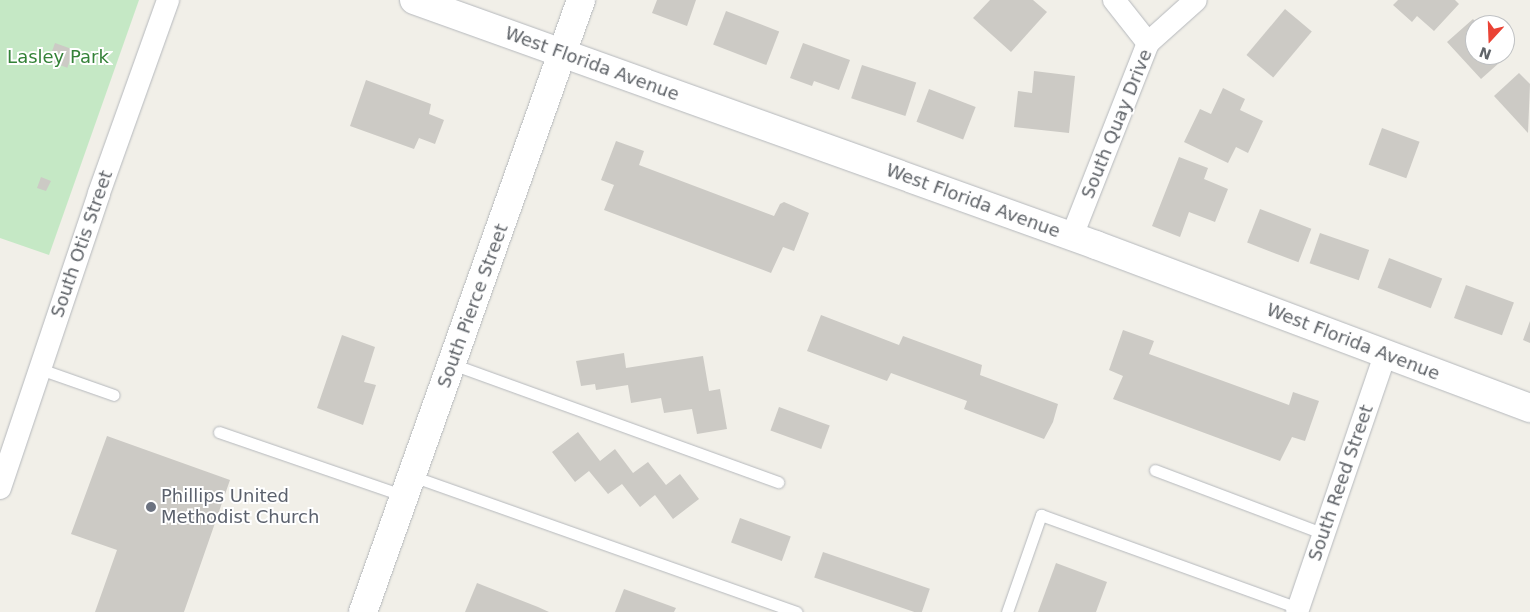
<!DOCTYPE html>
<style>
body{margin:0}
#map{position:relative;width:1530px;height:612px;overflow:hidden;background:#f1efe8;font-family:"DejaVu Sans",sans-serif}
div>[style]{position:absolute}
.green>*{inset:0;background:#c5e8c5}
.building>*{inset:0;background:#cccac5;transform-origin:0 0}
.roads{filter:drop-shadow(0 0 1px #b5b8bc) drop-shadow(0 0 1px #b5b8bc)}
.service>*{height:11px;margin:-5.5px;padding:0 5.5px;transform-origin:5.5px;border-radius:5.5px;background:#fff}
.minor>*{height:22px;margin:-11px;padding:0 11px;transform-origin:11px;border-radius:11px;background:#fff}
.tertiary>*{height:28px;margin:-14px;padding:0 14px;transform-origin:14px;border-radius:14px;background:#fff}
.dots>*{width:14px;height:14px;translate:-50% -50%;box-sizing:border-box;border:2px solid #fff;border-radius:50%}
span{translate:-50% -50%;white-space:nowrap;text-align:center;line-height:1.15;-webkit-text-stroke:4px #fff;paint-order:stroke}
.park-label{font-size:18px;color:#348238}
.street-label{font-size:18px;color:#5f6368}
.worship-label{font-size:18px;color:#5b616d}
.left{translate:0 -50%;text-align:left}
.north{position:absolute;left:1465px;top:15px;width:50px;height:50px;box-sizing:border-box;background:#fff;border:1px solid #bfc1c3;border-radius:50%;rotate:200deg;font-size:14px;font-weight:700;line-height:20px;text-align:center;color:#5f6368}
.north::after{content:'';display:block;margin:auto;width:18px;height:22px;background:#ea4335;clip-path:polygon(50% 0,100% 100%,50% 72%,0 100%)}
</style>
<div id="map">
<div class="green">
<i style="clip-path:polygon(0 0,139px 0,49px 255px,0 238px)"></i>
</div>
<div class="building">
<i style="clip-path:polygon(657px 0,696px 0,687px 26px,652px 13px)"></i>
<i style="clip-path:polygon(990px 0,1033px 0,1047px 12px,1011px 52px,973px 18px)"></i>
<i style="clip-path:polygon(1398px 0,1455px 0,1459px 4px,1434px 31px,1417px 16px,1412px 22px,1393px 5px)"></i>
<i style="left:1285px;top:9px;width:35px;height:60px;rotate:40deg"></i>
<i style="left:726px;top:11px;width:57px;height:36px;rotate:21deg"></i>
<i style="clip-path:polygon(1473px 19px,1478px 25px,1475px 25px,1475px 55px,1508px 55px,1481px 79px,1447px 42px)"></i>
<i style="left:55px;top:43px;width:20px;height:19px;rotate:20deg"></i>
<i style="clip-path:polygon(803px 43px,850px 60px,839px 90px,814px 81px,812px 86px,790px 78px)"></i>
<i style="left:862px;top:65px;width:57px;height:35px;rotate:18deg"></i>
<i style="clip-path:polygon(1034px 71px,1075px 76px,1069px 133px,1014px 127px,1018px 91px,1032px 93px)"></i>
<i style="clip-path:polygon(1519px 73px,1530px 84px,1528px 133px,1494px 96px)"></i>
<i style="clip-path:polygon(366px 80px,431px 104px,429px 114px,444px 120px,435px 144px,419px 138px,414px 149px,350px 126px)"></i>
<i style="clip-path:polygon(1223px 88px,1245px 99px,1240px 110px,1263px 121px,1248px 153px,1236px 147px,1228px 163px,1184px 142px,1200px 109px,1211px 114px)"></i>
<i style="left:929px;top:89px;width:50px;height:35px;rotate:21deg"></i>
<i style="left:1382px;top:128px;width:40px;height:39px;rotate:20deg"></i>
<i style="clip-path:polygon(616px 141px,644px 151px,639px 165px,774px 216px,780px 204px,784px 202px,809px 213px,794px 251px,783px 247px,771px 273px,604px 210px,614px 185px,601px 180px)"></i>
<i style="clip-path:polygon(1179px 157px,1208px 168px,1204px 179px,1228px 189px,1215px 222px,1189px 212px,1180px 237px,1152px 226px)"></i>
<i style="clip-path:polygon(41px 177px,51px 181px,46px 191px,37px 188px)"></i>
<i style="left:1260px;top:209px;width:55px;height:36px;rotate:21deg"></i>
<i style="left:1320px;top:233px;width:52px;height:32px;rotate:19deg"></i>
<i style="left:1389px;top:258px;width:57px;height:32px;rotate:21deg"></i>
<i style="left:1466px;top:285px;width:51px;height:35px;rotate:20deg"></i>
<i style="clip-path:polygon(821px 315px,899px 345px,903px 336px,982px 365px,980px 375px,1058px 404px,1053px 422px,1044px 439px,964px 409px,967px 401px,891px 373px,887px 381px,807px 351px)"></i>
<i style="clip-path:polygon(1530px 321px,1530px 343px,1523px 340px)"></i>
<i style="clip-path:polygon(1123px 330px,1154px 341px,1149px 354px,1289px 405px,1293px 392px,1319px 401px,1305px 441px,1292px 437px,1280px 461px,1113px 399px,1123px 376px,1109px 370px)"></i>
<i style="clip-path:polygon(342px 335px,375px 347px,364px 382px,376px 385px,363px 425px,317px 408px)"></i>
<i style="clip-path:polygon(624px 353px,626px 368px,703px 356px,709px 391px,720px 389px,727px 429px,697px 434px,692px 409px,664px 413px,661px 398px,631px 403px,628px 385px,596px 390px,595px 384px,581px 386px,576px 361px)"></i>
<i style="left:779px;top:407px;width:54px;height:25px;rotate:20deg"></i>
<i style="clip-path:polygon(578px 432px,600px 461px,615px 449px,633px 473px,648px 462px,666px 485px,680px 474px,699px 499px,673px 519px,655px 495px,640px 507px,622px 484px,608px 494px,589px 471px,575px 482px,552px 452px)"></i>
<i style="clip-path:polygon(107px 436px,230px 480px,184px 612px,95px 612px,117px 550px,71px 534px)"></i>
<i style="left:740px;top:518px;width:54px;height:26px;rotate:20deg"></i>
<i style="left:823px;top:552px;width:113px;height:27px;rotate:19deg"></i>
<i style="clip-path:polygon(1056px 563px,1107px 582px,1096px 612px,1038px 612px)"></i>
<i style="clip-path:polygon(477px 583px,538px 607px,549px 612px,465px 612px)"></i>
<i style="clip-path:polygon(624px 589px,676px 608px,674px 612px,615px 612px)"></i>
</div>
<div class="roads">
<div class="service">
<i style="left:452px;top:364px;width:347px;rotate:19.9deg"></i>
<i style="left:40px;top:369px;width:78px;rotate:19.4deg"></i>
<i style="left:219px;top:432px;width:197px;rotate:19deg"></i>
<i style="left:1155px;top:470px;width:181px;rotate:20.7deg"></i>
<i style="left:412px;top:476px;width:408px;rotate:19.5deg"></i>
<i style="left:1007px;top:612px;width:103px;rotate:-70.7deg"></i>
<i style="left:1041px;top:515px;width:273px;rotate:19.9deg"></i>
</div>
<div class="minor">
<i style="left:1114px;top:0;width:55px;rotate:51.7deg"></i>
<i style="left:1072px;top:236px;width:207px;rotate:-68.5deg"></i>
<i style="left:1148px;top:43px;width:64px;rotate:-41.9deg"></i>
<i style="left:0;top:488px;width:311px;rotate:-71.4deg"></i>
<i style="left:99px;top:193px;width:205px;rotate:-70.3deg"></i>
<i style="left:1297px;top:612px;width:272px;rotate:-71.1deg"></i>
</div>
<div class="tertiary">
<i style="left:414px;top:0;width:725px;rotate:19.76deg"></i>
<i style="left:1096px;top:245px;width:464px;rotate:20.6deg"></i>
<i style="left:363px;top:612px;width:650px;rotate:-70.39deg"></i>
</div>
</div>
<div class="dots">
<i style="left:151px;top:507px;background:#6b7280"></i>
</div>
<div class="park-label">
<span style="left:58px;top:57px">Lasley Park</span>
</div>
<div class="street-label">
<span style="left:592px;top:64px;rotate:20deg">West Florida Avenue</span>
<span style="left:1117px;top:124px;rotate:-68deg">South Quay Drive</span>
<span style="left:973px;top:201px;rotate:20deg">West Florida Avenue</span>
<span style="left:82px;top:244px;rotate:-71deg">South Otis Street</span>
<span style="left:473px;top:306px;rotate:-70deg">South Pierce Street</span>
<span style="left:1353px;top:342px;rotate:21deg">West Florida Avenue</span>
<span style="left:1341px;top:483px;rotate:-71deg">South Reed Street</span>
</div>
<div class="worship-label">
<span class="left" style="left:161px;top:507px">Phillips United<br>Methodist Church</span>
</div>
<div class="north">N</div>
</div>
